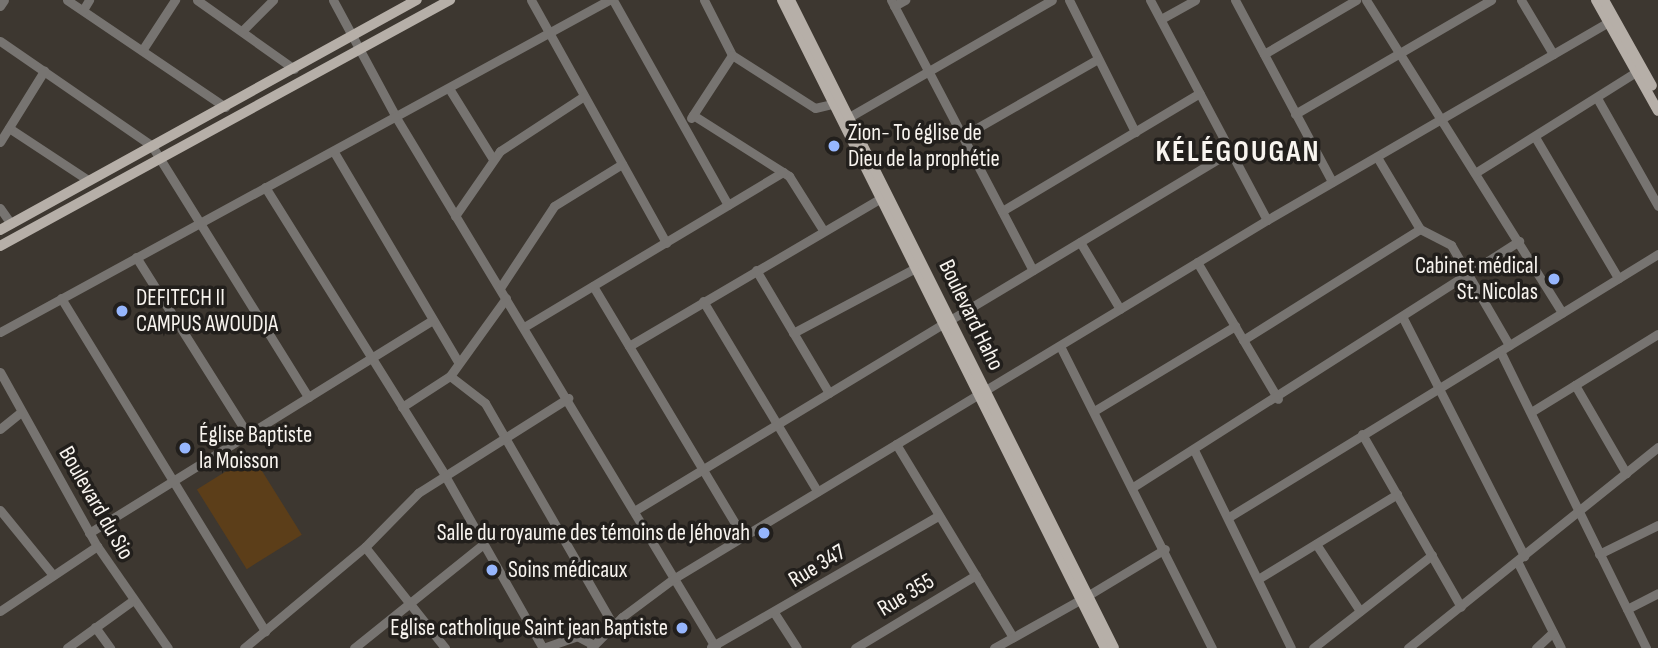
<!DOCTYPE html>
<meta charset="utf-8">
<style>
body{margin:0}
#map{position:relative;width:1658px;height:648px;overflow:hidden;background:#3d3730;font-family:"Sofia Sans Condensed",sans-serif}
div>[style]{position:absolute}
.green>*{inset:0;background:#5c3e19;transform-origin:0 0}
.minor>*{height:9px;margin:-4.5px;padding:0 4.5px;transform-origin:4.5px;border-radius:4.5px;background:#777471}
.major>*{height:10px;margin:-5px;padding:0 5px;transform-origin:5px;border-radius:5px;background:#b6afa8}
.dots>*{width:19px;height:19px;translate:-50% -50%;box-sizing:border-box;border:4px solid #221f1c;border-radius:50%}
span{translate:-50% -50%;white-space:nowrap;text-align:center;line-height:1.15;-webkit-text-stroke:7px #221f1c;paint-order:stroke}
.poi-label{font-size:23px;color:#f8f4ef}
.left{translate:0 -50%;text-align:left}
.right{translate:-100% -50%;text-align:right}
.street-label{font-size:23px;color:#f8f4ef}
.district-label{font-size:30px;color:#f8f4ef;font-weight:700;letter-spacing:2px}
</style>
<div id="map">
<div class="green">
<i style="left:252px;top:455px;width:94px;height:65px;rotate:58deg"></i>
</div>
<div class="minor">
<i style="left:67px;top:0;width:191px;rotate:34.1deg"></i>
<i style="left:197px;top:0;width:119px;rotate:35.4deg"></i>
<i style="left:333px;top:0;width:135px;rotate:61.7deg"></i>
<i style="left:397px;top:119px;width:618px;rotate:58.91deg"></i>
<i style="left:531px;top:0;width:278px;rotate:60.9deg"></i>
<i style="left:613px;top:0;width:235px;rotate:60.7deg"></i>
<i style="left:704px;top:0;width:62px;rotate:63deg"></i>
<i style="left:732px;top:55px;width:98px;rotate:32.6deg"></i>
<i style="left:815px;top:108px;width:18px;rotate:-13deg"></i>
<i style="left:891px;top:0;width:305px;rotate:62.3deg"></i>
<i style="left:1069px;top:0;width:148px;rotate:63.4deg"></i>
<i style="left:1150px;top:0;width:249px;rotate:62deg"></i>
<i style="left:1235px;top:0;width:206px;rotate:61.9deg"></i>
<i style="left:1366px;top:0;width:369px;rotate:57.9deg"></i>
<i style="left:1521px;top:0;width:63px;rotate:59.3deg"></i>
<i style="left:0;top:6px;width:7px;rotate:-56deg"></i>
<i style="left:894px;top:6px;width:13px;rotate:-29deg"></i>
<i style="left:83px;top:10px;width:12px;rotate:-59deg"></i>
<i style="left:1161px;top:19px;width:39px;rotate:-29deg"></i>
<i style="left:242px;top:31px;width:44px;rotate:-45deg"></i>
<i style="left:0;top:41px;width:185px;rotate:34.6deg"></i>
<i style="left:152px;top:146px;width:296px;rotate:58.1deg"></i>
<i style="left:143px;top:49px;width:59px;rotate:-56.9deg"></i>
<i style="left:1264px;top:54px;width:107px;rotate:-30.4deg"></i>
<i style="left:450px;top:90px;width:81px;rotate:58.1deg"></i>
<i style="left:1597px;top:98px;width:124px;rotate:60.5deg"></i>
<i style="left:1295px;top:114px;width:227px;rotate:-30.2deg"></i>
<i style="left:693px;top:115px;width:114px;rotate:32.4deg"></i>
<i style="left:789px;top:176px;width:64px;rotate:57.8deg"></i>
<i style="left:691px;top:118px;width:75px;rotate:-56.9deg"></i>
<i style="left:844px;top:120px;width:240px;rotate:-30deg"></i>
<i style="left:9px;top:128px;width:95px;rotate:33.4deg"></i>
<i style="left:963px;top:136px;width:155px;rotate:-29.7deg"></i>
<i style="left:1535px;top:137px;width:164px;rotate:59.5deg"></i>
<i style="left:0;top:142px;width:84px;rotate:-58.2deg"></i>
<i style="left:334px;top:152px;width:245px;rotate:59.4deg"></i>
<i style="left:1377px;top:157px;width:84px;rotate:59.2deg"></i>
<i style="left:1420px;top:229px;width:35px;rotate:27deg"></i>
<i style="left:1451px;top:245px;width:116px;rotate:59.9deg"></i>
<i style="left:1475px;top:173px;width:190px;rotate:-32.1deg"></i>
<i style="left:265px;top:187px;width:338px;rotate:58deg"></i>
<i style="left:444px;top:474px;width:200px;rotate:60.4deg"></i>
<i style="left:0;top:208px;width:19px;rotate:55deg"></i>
<i style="left:1002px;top:211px;width:230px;rotate:-30.8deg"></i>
<i style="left:455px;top:216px;width:79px;rotate:-55.3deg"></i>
<i style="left:500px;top:151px;width:100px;rotate:-33.2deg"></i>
<i style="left:1080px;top:242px;width:78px;rotate:59.2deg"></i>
<i style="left:136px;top:257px;width:210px;rotate:57.8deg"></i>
<i style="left:1197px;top:262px;width:159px;rotate:59.4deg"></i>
<i style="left:756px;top:270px;width:143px;rotate:59.3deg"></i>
<i style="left:593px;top:286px;width:292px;rotate:59.1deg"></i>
<i style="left:500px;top:288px;width:98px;rotate:-56.6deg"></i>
<i style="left:554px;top:206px;width:80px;rotate:-31.7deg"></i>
<i style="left:61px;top:298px;width:391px;rotate:58.5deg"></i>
<i style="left:703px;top:301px;width:222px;rotate:59deg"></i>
<i style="left:950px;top:320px;width:328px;rotate:-31deg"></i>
<i style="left:1404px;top:320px;width:265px;rotate:63deg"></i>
<i style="left:524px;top:327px;width:302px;rotate:-30.9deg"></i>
<i style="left:0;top:332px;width:694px;rotate:-28.6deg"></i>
<i style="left:793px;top:333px;width:145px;rotate:-28deg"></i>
<i style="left:1243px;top:340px;width:209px;rotate:-32.1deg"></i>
<i style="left:629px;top:346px;width:297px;rotate:-30.4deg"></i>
<i style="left:1060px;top:346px;width:338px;rotate:63.3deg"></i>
<i style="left:1500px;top:351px;width:331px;rotate:63.8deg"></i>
<i style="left:0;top:372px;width:199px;rotate:60.9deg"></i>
<i style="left:97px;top:546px;width:124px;rotate:55.2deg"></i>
<i style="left:450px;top:376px;width:44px;rotate:37.6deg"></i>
<i style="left:485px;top:403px;width:256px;rotate:60deg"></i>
<i style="left:1575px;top:385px;width:102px;rotate:59.9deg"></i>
<i style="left:402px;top:407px;width:57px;rotate:-32.9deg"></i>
<i style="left:450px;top:376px;width:96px;rotate:-54.3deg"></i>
<i style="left:1094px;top:411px;width:165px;rotate:-31.1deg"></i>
<i style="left:1531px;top:412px;width:149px;rotate:-31.6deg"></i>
<i style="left:0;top:429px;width:27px;rotate:-39deg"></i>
<i style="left:1362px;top:434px;width:199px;rotate:60.2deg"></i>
<i style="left:896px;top:444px;width:226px;rotate:58.8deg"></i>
<i style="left:1194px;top:450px;width:220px;rotate:63.9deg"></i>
<i style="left:1133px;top:487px;width:458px;rotate:-32.5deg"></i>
<i style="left:0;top:510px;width:84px;rotate:50.8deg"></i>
<i style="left:634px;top:511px;width:361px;rotate:-31.2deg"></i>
<i style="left:1229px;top:517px;width:503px;rotate:-31.51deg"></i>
<i style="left:89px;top:533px;width:404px;rotate:-31.8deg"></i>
<i style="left:1316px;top:544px;width:80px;rotate:56.7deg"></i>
<i style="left:365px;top:547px;width:129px;rotate:51.6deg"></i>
<i style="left:1599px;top:554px;width:66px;rotate:-26.2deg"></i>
<i style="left:1517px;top:561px;width:97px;rotate:63.2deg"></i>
<i style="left:1258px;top:579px;width:163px;rotate:-31.4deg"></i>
<i style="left:1087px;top:596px;width:91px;rotate:-31.1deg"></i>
<i style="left:1627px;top:609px;width:35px;rotate:-27deg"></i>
<i style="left:0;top:611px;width:117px;rotate:-33.8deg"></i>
<i style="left:775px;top:614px;width:40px;rotate:57.1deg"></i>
<i style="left:95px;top:627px;width:26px;rotate:54deg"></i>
<i style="left:711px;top:647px;width:262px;rotate:-30deg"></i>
<i style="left:67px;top:648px;width:80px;rotate:-35.9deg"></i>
<i style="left:244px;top:648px;width:158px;rotate:-39.9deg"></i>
<i style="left:365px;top:547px;width:76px;rotate:-45.5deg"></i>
<i style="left:418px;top:493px;width:178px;rotate:-32.3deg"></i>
<i style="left:354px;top:648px;width:164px;rotate:-38.8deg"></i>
<i style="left:543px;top:648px;width:36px;rotate:-19deg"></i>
<i style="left:577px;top:636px;width:19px;rotate:28deg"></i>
<i style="left:591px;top:648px;width:44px;rotate:-45deg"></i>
<i style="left:622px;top:617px;width:64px;rotate:-36.7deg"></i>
<i style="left:673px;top:579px;width:694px;rotate:-31.15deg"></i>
<i style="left:1267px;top:220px;width:394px;rotate:-30.1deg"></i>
<i style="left:855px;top:648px;width:141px;rotate:-31.1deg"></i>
<i style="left:994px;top:648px;width:98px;rotate:-29.2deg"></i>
<i style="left:1313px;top:648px;width:151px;rotate:-38deg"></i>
<i style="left:1408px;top:648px;width:321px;rotate:-38.8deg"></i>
<i style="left:1536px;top:648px;width:23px;rotate:-43deg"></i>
</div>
<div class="major">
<i style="left:782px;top:0;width:724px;rotate:63.51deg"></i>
<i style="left:790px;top:0;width:724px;rotate:63.43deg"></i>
<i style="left:1596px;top:0;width:127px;rotate:60.8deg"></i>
<i style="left:1604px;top:0;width:98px;rotate:60.8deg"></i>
<i style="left:0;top:230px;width:476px;rotate:-28.9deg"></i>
<i style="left:0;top:246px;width:513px;rotate:-28.66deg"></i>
</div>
<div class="dots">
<i style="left:834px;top:146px;background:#96b6fd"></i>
<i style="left:1554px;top:279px;background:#96b6fd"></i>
<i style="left:122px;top:311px;background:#96b6fd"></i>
<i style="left:185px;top:448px;background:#96b6fd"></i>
<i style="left:764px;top:533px;background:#96b6fd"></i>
<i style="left:492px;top:570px;background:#96b6fd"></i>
<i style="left:682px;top:628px;background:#96b6fd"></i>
</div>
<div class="poi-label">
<span class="left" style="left:848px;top:146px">Zion- To église de<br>Dieu de la prophétie</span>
<span class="right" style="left:1538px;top:279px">Cabinet médical<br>St. Nicolas</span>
<span class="left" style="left:136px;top:311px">DEFITECH II<br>CAMPUS AWOUDJA</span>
<span class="left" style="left:199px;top:448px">Église Baptiste<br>la Moisson</span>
<span class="right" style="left:750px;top:533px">Salle du royaume des témoins de Jéhovah</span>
<span class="left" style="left:508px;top:570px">Soins médicaux</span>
<span class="right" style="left:668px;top:628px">Eglise catholique Saint jean Baptiste</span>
</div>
<div class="street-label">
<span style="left:971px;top:315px;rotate:64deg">Boulevard Haho</span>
<span style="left:96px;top:503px;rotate:60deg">Boulevard du Sio</span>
<span style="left:817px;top:566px;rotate:-31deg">Rue 347</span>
<span style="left:906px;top:595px;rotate:-31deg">Rue 355</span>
</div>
<div class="district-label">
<span style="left:1238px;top:152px">KÉLÉGOUGAN</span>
</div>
</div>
